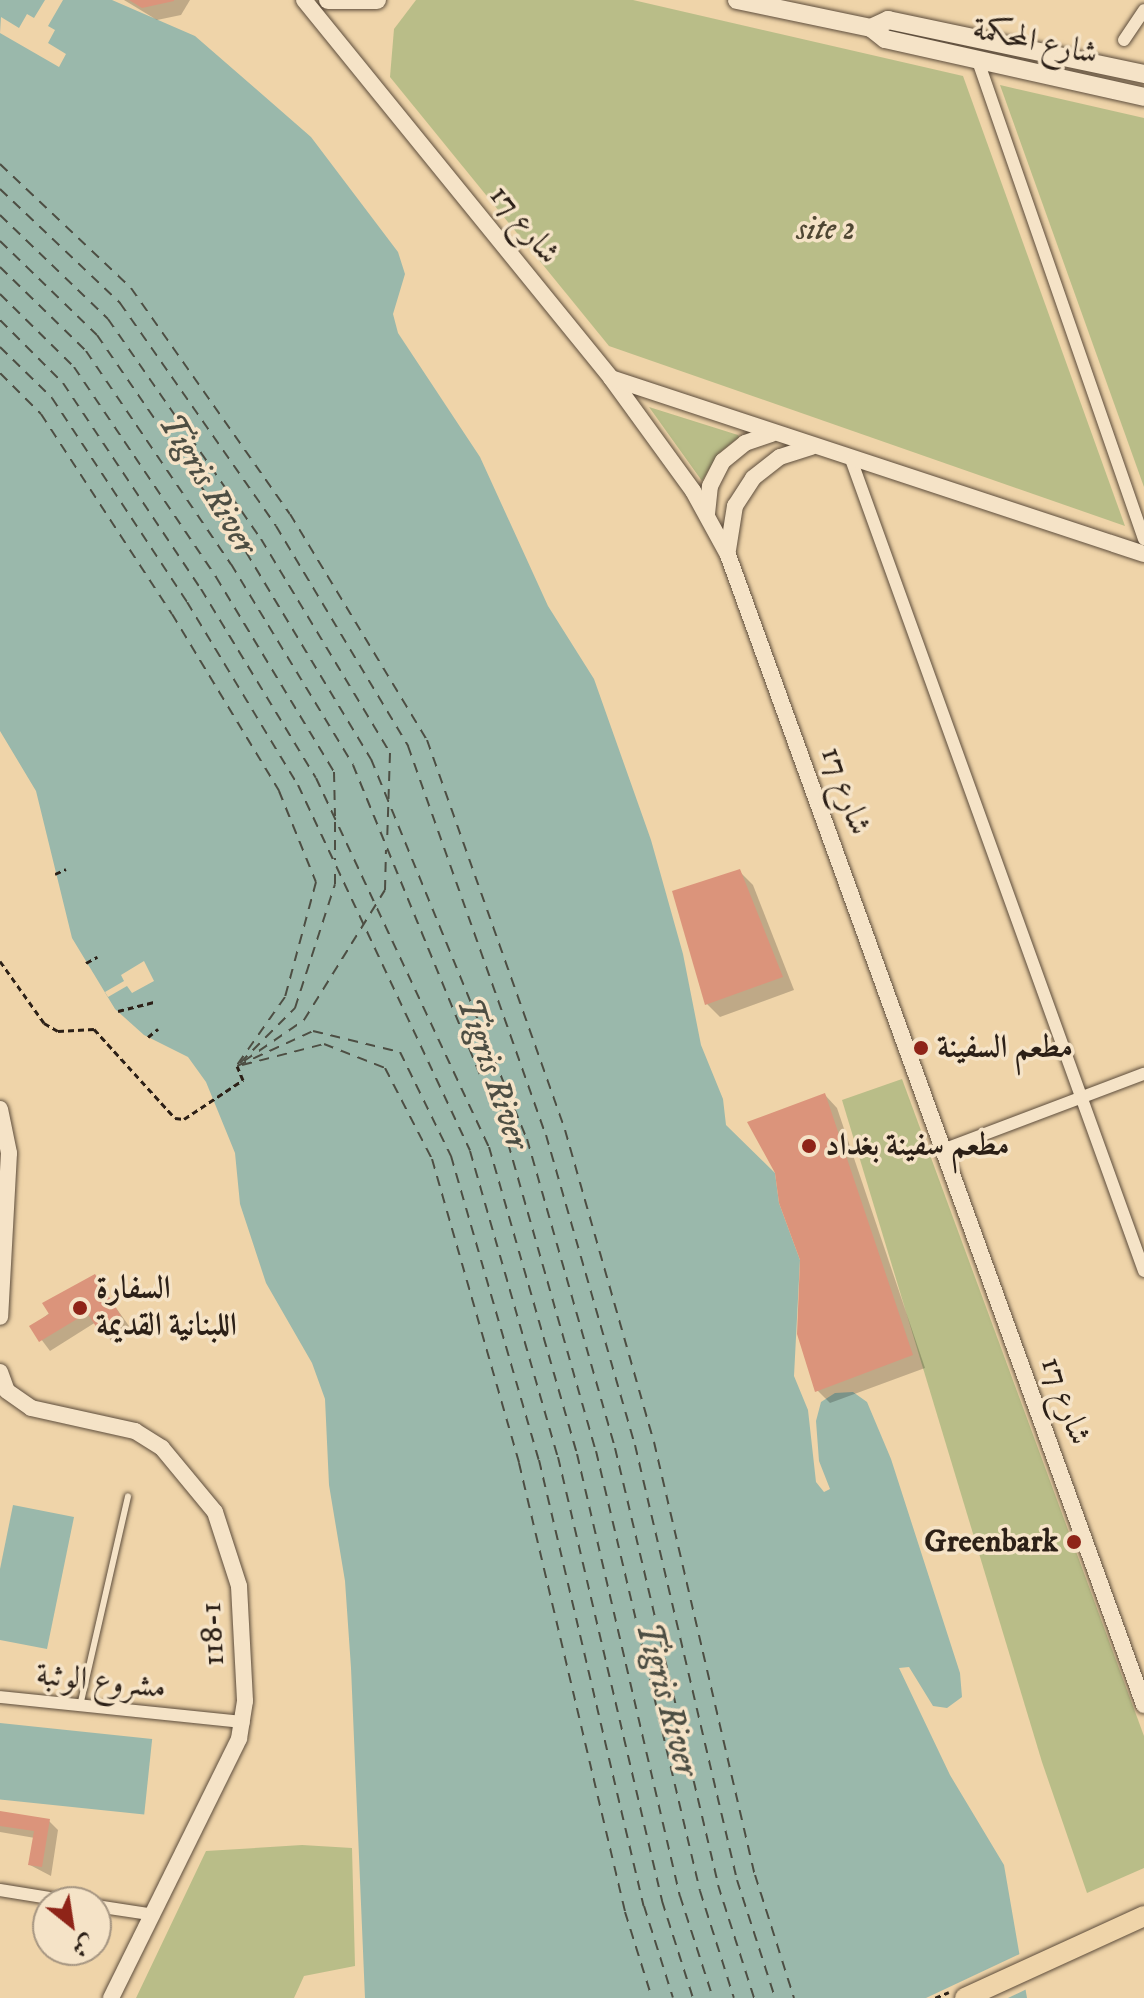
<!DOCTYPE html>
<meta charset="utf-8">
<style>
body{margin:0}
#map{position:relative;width:1144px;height:1998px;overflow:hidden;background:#efd4a9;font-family:"IM FELL DW Pica",Amiri,serif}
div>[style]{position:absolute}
.green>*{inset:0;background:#b9bd88}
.water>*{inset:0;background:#9ab8ab;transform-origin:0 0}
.pier>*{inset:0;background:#efd4a9}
.shadow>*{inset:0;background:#0003}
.ferry>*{height:2px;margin-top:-1px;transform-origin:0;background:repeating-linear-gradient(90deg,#4d4e43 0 10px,transparent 0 18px)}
.building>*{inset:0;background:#db947b}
.path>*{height:3px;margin-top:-1.5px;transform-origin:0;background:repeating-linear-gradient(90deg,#2c2017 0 6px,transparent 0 10px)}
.roads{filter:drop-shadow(0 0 2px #5d4d3c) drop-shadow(0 0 2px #5d4d3c)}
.service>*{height:6px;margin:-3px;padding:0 3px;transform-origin:3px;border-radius:3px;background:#f5e3c7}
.minor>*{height:12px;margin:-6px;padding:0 6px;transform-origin:6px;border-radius:6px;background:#f5e3c7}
.tertiary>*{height:16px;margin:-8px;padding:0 8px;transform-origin:8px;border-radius:8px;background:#f5e3c7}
.secondary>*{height:18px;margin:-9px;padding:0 9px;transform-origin:9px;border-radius:9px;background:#f5e3c7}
.primary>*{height:20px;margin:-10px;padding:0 10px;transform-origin:10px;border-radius:10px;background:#efd4a9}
.dots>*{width:22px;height:22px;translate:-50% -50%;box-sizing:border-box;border:4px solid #f5e3c7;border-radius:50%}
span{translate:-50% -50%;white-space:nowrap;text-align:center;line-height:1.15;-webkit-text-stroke:7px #f5e3c7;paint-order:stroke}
.street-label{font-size:32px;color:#2c2017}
.park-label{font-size:32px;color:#4f4733;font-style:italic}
.poi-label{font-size:32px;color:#2c2017;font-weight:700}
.left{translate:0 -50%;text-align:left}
.right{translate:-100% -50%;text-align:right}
.water-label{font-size:34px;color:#4d4e43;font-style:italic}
.north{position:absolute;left:32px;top:1886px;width:80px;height:80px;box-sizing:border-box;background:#f5e3c7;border:2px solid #a59581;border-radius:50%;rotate:150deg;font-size:22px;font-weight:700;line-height:32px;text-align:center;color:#2c2017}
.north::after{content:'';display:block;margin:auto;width:28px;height:36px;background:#8f2418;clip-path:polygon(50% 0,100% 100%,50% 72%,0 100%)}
</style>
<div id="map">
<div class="green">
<i style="clip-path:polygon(416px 0,633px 0,963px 76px,1125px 526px,609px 346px,390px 77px,394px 29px)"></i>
<i style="clip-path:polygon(1000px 85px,1144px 118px,1144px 487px)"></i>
<i style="clip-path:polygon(649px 407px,738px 435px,739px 437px,719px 453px,702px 481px)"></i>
<i style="clip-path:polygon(902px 1079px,1144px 1736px,1144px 1868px,1087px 1893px,1042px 1762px,842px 1100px)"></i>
<i style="clip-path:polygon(302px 1845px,352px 1848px,355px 1966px,304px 1976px,294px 1998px,136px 1998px,206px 1851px)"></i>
</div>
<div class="water">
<i style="clip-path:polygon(0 0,112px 0,195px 36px,311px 137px,398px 252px,405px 274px,393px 314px,398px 333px,480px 457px,548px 606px,594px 679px,651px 840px,683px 954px,701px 1045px,723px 1099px,726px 1125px,775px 1173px,779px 1203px,800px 1260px,794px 1376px,808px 1410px,816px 1482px,824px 1492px,830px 1489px,819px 1461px,816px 1421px,821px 1402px,835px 1393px,853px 1392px,867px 1402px,891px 1459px,960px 1673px,962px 1697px,947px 1708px,933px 1706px,909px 1667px,899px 1668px,950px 1775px,1004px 1865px,1027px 1998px,365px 1998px,351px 1668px,345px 1581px,329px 1485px,325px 1399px,312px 1363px,266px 1283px,240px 1204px,235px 1153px,206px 1082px,188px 1057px,144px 1035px,115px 1009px,72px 938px,36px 791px,0 731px)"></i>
<i style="clip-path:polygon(13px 1505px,74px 1517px,47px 1649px,0 1640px,0 1569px)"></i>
<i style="left:0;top:1723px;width:153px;height:76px;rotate:6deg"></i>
</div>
<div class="pier">
<i style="clip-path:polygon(45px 0,63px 0,48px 26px,55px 30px,48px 43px,66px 54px,59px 67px,0 33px,1px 17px,19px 28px,27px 14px,34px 18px)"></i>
<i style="clip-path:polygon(144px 961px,154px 981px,132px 993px,127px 986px,108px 997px,105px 992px,124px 981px,121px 975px)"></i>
<i style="clip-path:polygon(1024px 1952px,1029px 1988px,1008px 1998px,926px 1998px)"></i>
</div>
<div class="shadow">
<i style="clip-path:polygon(124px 0,190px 0,181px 15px,157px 20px)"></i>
<i style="clip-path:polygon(740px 872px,753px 885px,794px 990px,720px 1017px,707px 1004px)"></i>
<i style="clip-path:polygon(825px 1095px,837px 1108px,925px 1368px,830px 1403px,817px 1390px,802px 1260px)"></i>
<i style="clip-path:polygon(94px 1277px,129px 1326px,112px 1342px,96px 1322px,50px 1351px,32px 1327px)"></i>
<i style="clip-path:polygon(0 1813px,49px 1821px,58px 1830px,51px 1876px,30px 1865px,35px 1838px,0 1832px)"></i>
</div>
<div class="ferry">
<i style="left:0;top:164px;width:180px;rotate:43.4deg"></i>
<i style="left:131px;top:288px;width:276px;rotate:54.9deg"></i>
<i style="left:290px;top:514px;width:264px;rotate:58.8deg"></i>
<i style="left:427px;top:740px;width:414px;rotate:70.5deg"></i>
<i style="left:565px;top:1130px;width:324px;rotate:74.1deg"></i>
<i style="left:654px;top:1442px;width:445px;rotate:76.9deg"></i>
<i style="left:755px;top:1875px;width:129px;rotate:72.4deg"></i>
<i style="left:0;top:189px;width:166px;rotate:43.5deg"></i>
<i style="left:120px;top:303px;width:272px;rotate:55deg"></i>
<i style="left:276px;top:526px;width:257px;rotate:59deg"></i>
<i style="left:408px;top:746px;width:413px;rotate:70.5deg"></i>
<i style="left:546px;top:1135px;width:323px;rotate:74deg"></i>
<i style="left:635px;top:1445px;width:447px;rotate:76.8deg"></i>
<i style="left:737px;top:1880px;width:124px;rotate:72.1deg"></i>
<i style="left:0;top:215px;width:150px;rotate:43.9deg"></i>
<i style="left:108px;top:319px;width:268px;rotate:55.2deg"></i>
<i style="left:261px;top:539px;width:250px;rotate:58.9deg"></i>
<i style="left:390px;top:753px;width:90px;rotate:91.9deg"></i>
<i style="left:0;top:241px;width:135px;rotate:44.1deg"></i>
<i style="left:97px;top:335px;width:263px;rotate:55.5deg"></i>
<i style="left:246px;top:552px;width:242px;rotate:58.9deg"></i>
<i style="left:371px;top:759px;width:411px;rotate:67.7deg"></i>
<i style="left:527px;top:1139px;width:321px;rotate:74.1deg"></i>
<i style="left:615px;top:1448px;width:449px;rotate:76.7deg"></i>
<i style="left:718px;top:1885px;width:119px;rotate:72.3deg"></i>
<i style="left:0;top:267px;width:120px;rotate:44.3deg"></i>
<i style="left:86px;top:351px;width:258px;rotate:55.8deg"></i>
<i style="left:231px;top:564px;width:235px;rotate:58.7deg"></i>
<i style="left:353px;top:765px;width:409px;rotate:67.7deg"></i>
<i style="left:508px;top:1143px;width:320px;rotate:74.1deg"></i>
<i style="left:596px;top:1451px;width:452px;rotate:76.7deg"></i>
<i style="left:700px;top:1891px;width:112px;rotate:72.4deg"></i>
<i style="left:0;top:294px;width:104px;rotate:44.6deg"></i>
<i style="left:74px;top:367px;width:254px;rotate:55.9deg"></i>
<i style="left:216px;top:577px;width:228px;rotate:58.8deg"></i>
<i style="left:334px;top:772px;width:44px;rotate:88.7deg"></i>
<i style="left:0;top:320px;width:89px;rotate:45deg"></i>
<i style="left:63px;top:383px;width:248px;rotate:56.2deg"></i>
<i style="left:201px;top:589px;width:221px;rotate:58.7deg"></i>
<i style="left:316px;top:778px;width:408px;rotate:64.9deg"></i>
<i style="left:489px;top:1147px;width:319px;rotate:74deg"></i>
<i style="left:577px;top:1454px;width:454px;rotate:76.9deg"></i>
<i style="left:680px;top:1896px;width:107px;rotate:72.1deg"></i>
<i style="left:0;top:347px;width:73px;rotate:44.4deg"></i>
<i style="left:52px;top:398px;width:245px;rotate:56.5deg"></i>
<i style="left:187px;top:602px;width:214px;rotate:58.8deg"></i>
<i style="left:298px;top:785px;width:404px;rotate:64.8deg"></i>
<i style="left:470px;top:1151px;width:318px;rotate:74deg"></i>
<i style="left:558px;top:1457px;width:456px;rotate:76.8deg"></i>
<i style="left:662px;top:1901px;width:102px;rotate:72.3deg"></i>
<i style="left:0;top:373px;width:58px;rotate:45deg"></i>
<i style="left:41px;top:414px;width:239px;rotate:56.8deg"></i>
<i style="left:172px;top:614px;width:207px;rotate:58.8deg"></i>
<i style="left:279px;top:791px;width:98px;rotate:67.9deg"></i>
<i style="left:316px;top:882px;width:119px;rotate:105.1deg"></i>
<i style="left:285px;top:997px;width:83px;rotate:125.2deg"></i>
<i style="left:335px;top:822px;width:38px;rotate:90deg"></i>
<i style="left:244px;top:1061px;width:73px;rotate:-34.3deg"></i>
<i style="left:304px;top:1020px;width:153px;rotate:-58.1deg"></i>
<i style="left:385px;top:890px;width:40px;rotate:-88.6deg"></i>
<i style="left:240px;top:1063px;width:78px;rotate:-45deg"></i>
<i style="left:295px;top:1008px;width:130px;rotate:-72.1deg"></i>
<i style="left:335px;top:884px;width:18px;rotate:-90deg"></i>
<i style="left:242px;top:1065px;width:85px;rotate:-14.4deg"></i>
<i style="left:324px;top:1044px;width:66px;rotate:21.5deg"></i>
<i style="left:385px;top:1068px;width:102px;rotate:62.7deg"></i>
<i style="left:432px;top:1159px;width:316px;rotate:74deg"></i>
<i style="left:519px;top:1463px;width:461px;rotate:76.7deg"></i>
<i style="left:625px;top:1912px;width:90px;rotate:72.6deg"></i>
<i style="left:237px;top:1066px;width:84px;rotate:-24.7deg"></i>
<i style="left:313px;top:1031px;width:89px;rotate:13.6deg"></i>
<i style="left:400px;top:1052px;width:116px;rotate:63.9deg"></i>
<i style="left:451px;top:1156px;width:316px;rotate:73.9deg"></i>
<i style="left:539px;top:1460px;width:458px;rotate:76.8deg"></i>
<i style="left:644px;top:1906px;width:96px;rotate:72.5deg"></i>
</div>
<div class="building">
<i style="clip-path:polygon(129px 0,174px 0,174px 1px,142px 8px)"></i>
<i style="clip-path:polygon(740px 869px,783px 977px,705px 1005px,672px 891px)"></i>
<i style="clip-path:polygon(825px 1093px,913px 1355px,815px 1392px,797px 1334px,800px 1260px,779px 1203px,775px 1173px,747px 1122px)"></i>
<i style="clip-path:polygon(95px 1274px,121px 1316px,111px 1322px,113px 1326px,101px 1334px,87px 1313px,39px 1342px,29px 1326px,49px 1314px,42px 1303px)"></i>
<i style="clip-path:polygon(0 1811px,50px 1819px,42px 1867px,28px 1865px,34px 1831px,0 1826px)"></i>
</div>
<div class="path">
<i style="left:55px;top:874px;width:12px;rotate:-24deg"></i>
<i style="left:0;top:961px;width:76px;rotate:54.6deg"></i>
<i style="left:44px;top:1023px;width:16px;rotate:30deg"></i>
<i style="left:58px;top:1031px;width:36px;rotate:-3deg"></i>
<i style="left:94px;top:1029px;width:120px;rotate:47.7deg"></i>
<i style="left:175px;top:1118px;width:9px;rotate:6deg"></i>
<i style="left:184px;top:1119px;width:71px;rotate:-33.5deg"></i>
<i style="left:243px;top:1080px;width:15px;rotate:-113deg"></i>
<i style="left:86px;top:963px;width:13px;rotate:-29deg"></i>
<i style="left:118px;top:1011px;width:37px;rotate:-14deg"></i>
<i style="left:148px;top:1037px;width:13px;rotate:-39deg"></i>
<i style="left:935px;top:1998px;width:15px;rotate:-23deg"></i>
</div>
<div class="roads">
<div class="service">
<i style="left:80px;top:1706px;width:215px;rotate:-77.1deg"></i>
</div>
<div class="minor">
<i style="left:1124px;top:40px;width:36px;rotate:-56deg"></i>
<i style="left:978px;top:61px;width:506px;rotate:70.85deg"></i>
<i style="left:852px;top:462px;width:860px;rotate:70.15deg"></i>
<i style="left:945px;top:1149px;width:213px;rotate:-20.7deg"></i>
<i style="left:0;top:1697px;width:245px;rotate:5.9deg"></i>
<i style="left:0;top:1890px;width:75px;rotate:9.2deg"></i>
<i style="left:96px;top:1906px;width:54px;rotate:8.6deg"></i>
</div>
<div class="tertiary">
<i style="left:304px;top:0;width:487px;rotate:50.9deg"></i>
<i style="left:611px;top:378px;width:140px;rotate:54deg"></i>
<i style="left:693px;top:491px;width:73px;rotate:61.3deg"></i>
<i style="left:728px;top:555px;width:1223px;rotate:70.11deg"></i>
<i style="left:611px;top:378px;width:561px;rotate:18.27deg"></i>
<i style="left:707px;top:514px;width:28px;rotate:-84deg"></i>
<i style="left:710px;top:486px;width:28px;rotate:-63deg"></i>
<i style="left:723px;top:461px;width:28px;rotate:-39deg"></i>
<i style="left:745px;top:443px;width:28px;rotate:-19deg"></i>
<i style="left:728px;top:550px;width:45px;rotate:-81deg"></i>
<i style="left:735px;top:506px;width:33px;rotate:-57deg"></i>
<i style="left:753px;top:478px;width:34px;rotate:-38deg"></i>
<i style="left:780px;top:457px;width:33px;rotate:-18deg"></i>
<i style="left:0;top:1109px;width:45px;rotate:78.4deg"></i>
<i style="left:9px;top:1153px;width:164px;rotate:93.1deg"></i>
<i style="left:0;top:1372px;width:20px;rotate:70deg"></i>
<i style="left:7px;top:1391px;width:29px;rotate:35deg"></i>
<i style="left:31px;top:1408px;width:107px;rotate:12.5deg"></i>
<i style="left:135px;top:1431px;width:32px;rotate:32deg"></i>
<i style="left:162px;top:1448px;width:83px;rotate:50.4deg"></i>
<i style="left:215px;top:1512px;width:78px;rotate:72deg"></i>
<i style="left:239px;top:1586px;width:115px;rotate:87deg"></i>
<i style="left:245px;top:1701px;width:38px;rotate:99deg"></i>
<i style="left:239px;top:1739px;width:289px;rotate:116.3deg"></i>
</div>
<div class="secondary">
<i style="left:328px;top:0;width:49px"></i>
<i style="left:737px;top:0;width:137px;rotate:11.8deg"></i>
<i style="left:871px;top:28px;width:18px;rotate:38deg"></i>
<i style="left:885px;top:39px;width:265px;rotate:12.6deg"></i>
<i style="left:871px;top:28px;width:19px;rotate:-25deg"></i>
<i style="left:888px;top:20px;width:262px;rotate:11.9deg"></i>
</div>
<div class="primary">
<i style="left:965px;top:1998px;width:197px;rotate:-24.6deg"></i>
</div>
</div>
<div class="dots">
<i style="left:921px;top:1048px;background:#8f2418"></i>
<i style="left:809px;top:1146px;background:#8f2418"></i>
<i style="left:80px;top:1308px;background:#8f2418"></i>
<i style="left:1074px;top:1542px;background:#8f2418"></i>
</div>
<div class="street-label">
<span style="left:1035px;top:42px;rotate:12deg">شارع المحكمة</span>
<span style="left:524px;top:225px;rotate:51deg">شارع 17</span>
<span style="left:845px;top:791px;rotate:70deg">شارع 17</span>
<span style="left:1065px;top:1401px;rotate:70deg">شارع 17</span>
<span style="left:213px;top:1634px;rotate:-93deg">118-1</span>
<span style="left:101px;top:1682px;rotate:6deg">مشروع الوثبة</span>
</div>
<div class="park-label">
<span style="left:826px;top:230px">site 2</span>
</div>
<div class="poi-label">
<span class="left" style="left:937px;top:1048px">مطعم السفينة</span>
<span class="left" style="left:825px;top:1146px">مطعم سفينة بغداد</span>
<span class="left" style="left:96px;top:1308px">السفارة<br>اللبنانية القديمة</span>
<span class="right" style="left:1058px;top:1542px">Greenbark</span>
</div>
<div class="water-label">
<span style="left:207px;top:484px;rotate:59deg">Tigris River</span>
<span style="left:492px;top:1073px;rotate:71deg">Tigris River</span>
<span style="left:666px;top:1699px;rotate:75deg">Tigris River</span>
</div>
<div class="north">ش</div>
</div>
